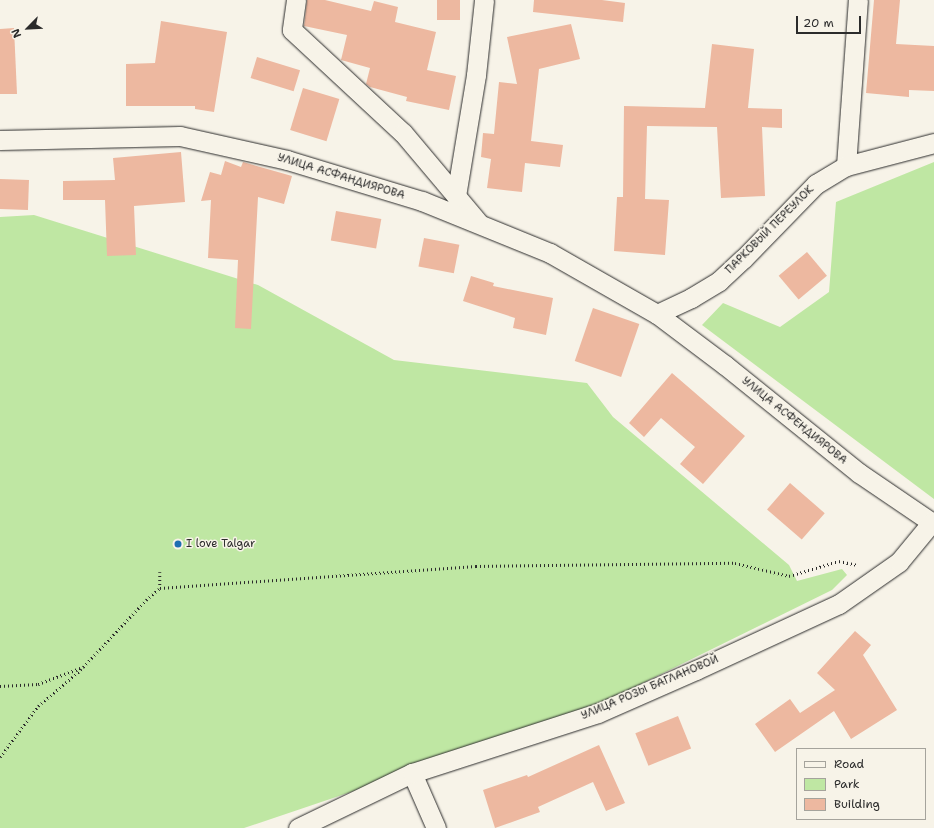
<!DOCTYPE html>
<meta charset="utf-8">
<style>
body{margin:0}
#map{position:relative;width:934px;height:828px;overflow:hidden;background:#f7f3e8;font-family:"Shantell Sans",sans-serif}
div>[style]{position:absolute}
.green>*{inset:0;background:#bfe7a3}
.building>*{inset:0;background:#edb8a0;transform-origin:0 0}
.path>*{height:2.5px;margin-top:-1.25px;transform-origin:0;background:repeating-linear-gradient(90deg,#2b2b2b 0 1px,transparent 0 4px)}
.roads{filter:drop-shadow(0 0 1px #2b2b2b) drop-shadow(0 0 1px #2b2b2b)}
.minor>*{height:19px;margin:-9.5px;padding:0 9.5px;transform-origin:9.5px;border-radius:9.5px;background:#f7f3e8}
.dots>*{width:11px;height:11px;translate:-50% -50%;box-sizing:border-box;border:2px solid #f7f3e8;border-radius:50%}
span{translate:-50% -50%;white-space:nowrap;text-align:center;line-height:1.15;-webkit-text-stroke:3px #f7f3e8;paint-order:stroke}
.street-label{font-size:11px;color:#2b2b2b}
.poi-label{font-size:11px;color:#2b2b2b}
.left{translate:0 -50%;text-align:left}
.legend{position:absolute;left:796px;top:748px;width:130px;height:72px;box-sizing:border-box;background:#f7f3e8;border:1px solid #a5a39c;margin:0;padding:5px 7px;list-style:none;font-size:12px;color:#2b2b2b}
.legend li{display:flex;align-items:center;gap:8px;height:20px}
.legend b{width:20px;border:1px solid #a5a39c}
.north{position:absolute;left:8px;top:8px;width:40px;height:40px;-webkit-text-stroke:3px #f7f3e8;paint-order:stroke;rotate:246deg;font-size:11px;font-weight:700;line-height:16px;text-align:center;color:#2b2b2b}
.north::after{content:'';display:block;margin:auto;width:14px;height:18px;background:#2b2b2b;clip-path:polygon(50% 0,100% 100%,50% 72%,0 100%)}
.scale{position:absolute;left:796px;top:16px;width:65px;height:18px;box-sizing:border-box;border:2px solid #2b2b2b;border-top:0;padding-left:5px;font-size:12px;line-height:14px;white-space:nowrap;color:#2b2b2b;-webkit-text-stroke:3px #f7f3e8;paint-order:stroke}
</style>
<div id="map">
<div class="green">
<i style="clip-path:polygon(934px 162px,934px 499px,702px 325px,723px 303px,780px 327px,829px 292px,836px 202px)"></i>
<i style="clip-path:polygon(34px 215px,258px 285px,394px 360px,587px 383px,613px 417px,789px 565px,797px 581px,842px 569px,847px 575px,832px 590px,576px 716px,244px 828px,0 828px,0 217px)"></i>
</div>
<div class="building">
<i style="clip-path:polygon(307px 0,325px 0,371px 11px,374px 1px,398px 7px,395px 22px,436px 32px,427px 70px,456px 76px,449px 110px,406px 101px,407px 97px,370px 87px,366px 84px,370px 68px,341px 60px,347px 35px,304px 26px)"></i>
<i style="left:437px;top:0;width:23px;height:20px"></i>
<i style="clip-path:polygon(534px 0,602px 0,625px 3px,623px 22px,533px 12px)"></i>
<i style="clip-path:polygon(874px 0,900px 0,896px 44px,934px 46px,934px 91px,909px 90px,909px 97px,866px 93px)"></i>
<i style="clip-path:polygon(161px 21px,227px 32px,214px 112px,195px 109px,195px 106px,126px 106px,126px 64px,155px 63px)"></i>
<i style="clip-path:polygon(571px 24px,580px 59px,539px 69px,531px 141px,563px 145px,560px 167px,525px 163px,522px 192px,487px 188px,491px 159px,481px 157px,483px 133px,494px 134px,499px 82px,517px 84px,507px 37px)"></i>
<i style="clip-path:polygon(14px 28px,17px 94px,0 94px,0 29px)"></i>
<i style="clip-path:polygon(712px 44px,754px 49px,748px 108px,782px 109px,782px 128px,762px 127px,765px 196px,721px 198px,717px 127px,647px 126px,645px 199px,669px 200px,665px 255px,614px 251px,617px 197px,623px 197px,624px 106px,705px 108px)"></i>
<i style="left:257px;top:57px;width:45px;height:22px;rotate:17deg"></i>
<i style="left:303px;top:88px;width:38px;height:44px;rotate:17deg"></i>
<i style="clip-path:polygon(181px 152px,185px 202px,134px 206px,136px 255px,107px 256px,105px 200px,63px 200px,63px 181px,115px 180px,113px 158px)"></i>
<i style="clip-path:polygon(225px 161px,241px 167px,243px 162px,292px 176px,284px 204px,258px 197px,251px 329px,235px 328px,238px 260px,208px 258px,211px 200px,201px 201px,210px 172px,221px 175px)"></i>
<i style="left:0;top:179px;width:29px;height:30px;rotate:2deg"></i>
<i style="left:336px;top:211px;width:46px;height:30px;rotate:10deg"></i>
<i style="left:424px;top:238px;width:36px;height:29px;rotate:11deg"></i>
<i style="left:807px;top:252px;width:31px;height:37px;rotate:50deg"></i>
<i style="clip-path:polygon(471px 276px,494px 283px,493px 286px,553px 298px,546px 335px,513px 328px,515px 318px,463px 301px)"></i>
<i style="left:593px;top:308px;width:49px;height:56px;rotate:19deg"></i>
<i style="clip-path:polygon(672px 373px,745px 436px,703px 484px,680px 464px,695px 447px,661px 418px,644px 437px,629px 423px)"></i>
<i style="left:790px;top:483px;width:46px;height:35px;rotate:41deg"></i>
<i style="clip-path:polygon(855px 631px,871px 645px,863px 655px,897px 710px,851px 739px,834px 711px,775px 752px,755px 724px,790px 699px,800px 713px,835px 690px,817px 673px)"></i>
<i style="left:678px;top:716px;width:35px;height:46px;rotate:68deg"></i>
<i style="clip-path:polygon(599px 745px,625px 803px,606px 811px,593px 782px,538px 807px,540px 812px,495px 828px,483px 790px,527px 775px,528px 777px)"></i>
</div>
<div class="path">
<i style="left:160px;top:572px;width:16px;rotate:90deg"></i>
<i style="left:0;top:686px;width:38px;rotate:-3deg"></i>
<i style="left:38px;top:684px;width:48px;rotate:-20.7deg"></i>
<i style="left:83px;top:667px;width:92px;rotate:-46.8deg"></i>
<i style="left:146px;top:600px;width:18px;rotate:-41deg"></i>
<i style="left:160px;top:588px;width:317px;rotate:-4deg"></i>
<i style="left:476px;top:566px;width:259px;rotate:-0.7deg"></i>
<i style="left:735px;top:563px;width:56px;rotate:13.5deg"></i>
<i style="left:789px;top:576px;width:52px;rotate:-16.7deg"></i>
<i style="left:839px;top:561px;width:19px;rotate:12deg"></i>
<i style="left:0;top:757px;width:64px;rotate:-53.3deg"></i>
<i style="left:38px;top:706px;width:57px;rotate:-40.1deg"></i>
</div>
<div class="roads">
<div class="minor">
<i style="left:296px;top:0;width:30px;rotate:98deg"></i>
<i style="left:292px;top:30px;width:151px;rotate:42.9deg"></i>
<i style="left:403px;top:133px;width:116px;rotate:49.9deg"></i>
<i style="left:0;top:140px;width:180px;rotate:-1.3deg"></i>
<i style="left:180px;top:136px;width:110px;rotate:12.6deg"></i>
<i style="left:287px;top:160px;width:141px;rotate:16.9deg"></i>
<i style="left:422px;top:201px;width:138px;rotate:22.1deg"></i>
<i style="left:550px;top:253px;width:123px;rotate:29.7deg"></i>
<i style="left:657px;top:314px;width:85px;rotate:36.9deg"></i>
<i style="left:725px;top:365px;width:172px;rotate:38.9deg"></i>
<i style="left:859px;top:473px;width:91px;rotate:34.2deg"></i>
<i style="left:846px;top:166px;width:166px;rotate:-85.9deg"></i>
<i style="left:456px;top:196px;width:123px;rotate:-80.6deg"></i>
<i style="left:476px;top:75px;width:75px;rotate:-83.9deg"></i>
<i style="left:657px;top:314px;width:38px;rotate:-25deg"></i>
<i style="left:691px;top:298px;width:33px;rotate:-31deg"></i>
<i style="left:719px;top:281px;width:33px;rotate:-43deg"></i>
<i style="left:743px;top:259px;width:105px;rotate:-45.8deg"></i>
<i style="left:816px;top:184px;width:35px;rotate:-31deg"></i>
<i style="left:846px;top:166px;width:91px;rotate:-14.6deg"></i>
<i style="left:412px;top:773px;width:60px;rotate:66.4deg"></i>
<i style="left:298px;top:828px;width:127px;rotate:-25.8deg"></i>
<i style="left:412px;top:773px;width:195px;rotate:-17.9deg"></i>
<i style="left:598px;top:713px;width:107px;rotate:-23.7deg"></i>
<i style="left:696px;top:670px;width:157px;rotate:-24.8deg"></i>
<i style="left:839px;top:604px;width:73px;rotate:-35deg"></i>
<i style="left:899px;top:562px;width:52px;rotate:-50.5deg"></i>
</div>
</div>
<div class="dots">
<i style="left:178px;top:544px;background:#1f6fb2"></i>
</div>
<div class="street-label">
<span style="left:341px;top:177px;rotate:17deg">УЛИЦА АСФАНДИЯРОВА</span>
<span style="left:770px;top:230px;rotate:-45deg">ПАРКОВЫЙ ПЕРЕУЛОК</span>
<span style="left:794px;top:421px;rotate:39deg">УЛИЦА АСФЕНДИЯРОВА</span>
<span style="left:650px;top:688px;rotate:-23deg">УЛИЦА РОЗЫ БАГЛАНОВОЙ</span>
</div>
<div class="poi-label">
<span class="left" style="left:186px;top:544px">I love Talgar</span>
</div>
<ul class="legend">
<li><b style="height:5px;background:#f7f3e8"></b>Road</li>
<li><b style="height:11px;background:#bfe7a3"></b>Park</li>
<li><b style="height:11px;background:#edb8a0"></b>Building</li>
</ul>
<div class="north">N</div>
<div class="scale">20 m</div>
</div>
